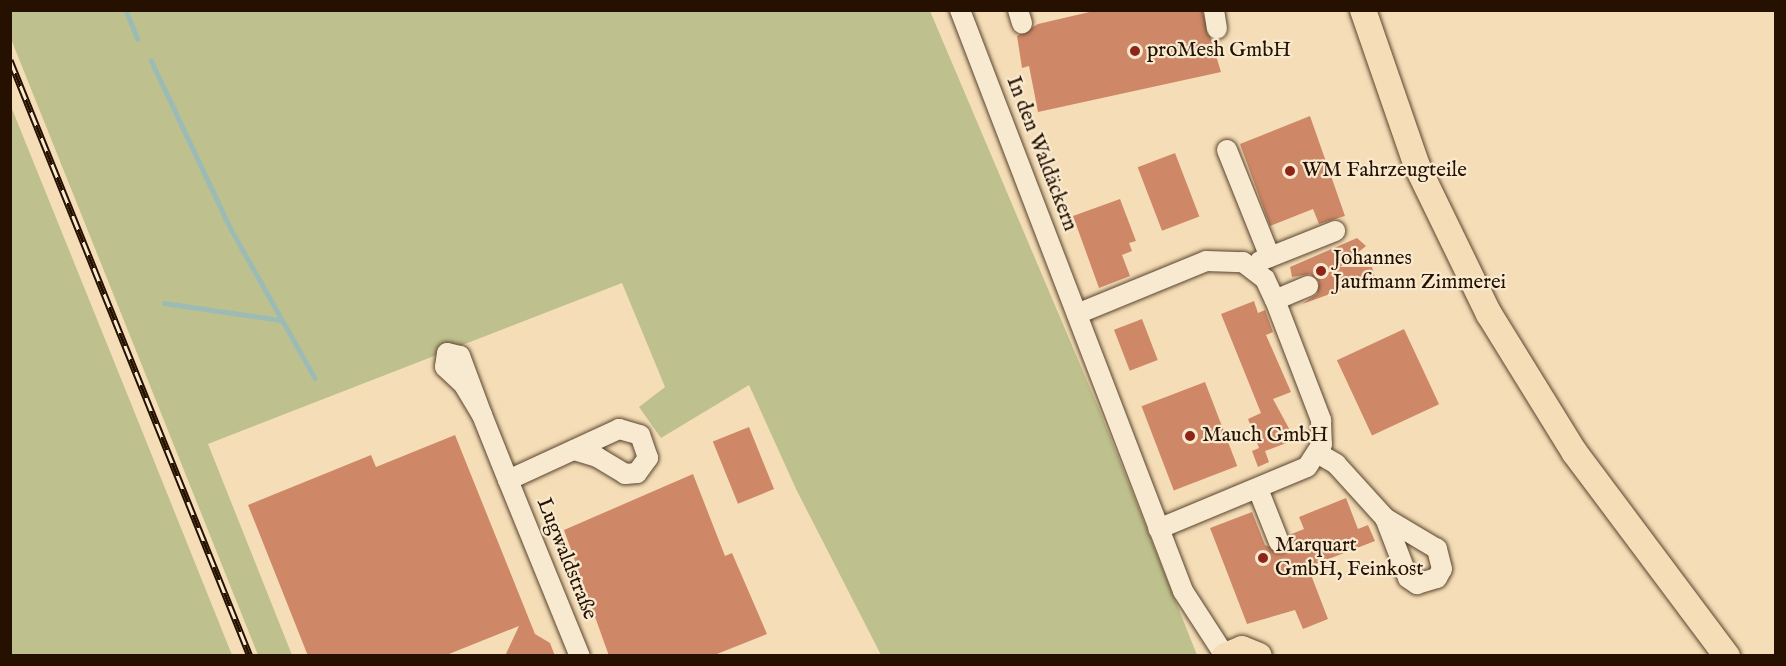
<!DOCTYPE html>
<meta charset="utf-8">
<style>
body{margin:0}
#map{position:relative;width:1786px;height:666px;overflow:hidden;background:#f5deb7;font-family:"IM FELL English",serif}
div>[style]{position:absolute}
.green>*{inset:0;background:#bec18d}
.stream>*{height:4.5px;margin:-2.25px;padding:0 2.25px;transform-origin:2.25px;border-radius:2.25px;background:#9dbbb5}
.building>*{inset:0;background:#cf8867;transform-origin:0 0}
.roads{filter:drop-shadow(0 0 2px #5a442e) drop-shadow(0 0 2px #5a442e)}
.minor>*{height:20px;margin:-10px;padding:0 10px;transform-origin:10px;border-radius:10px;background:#f8ead0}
.major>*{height:26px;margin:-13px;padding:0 13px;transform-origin:13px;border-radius:13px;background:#f5deb7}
.rail>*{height:7px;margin-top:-3.5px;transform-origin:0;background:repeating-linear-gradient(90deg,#f8ead0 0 14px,#261100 0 28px);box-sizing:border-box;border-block:2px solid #261100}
.dots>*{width:16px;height:16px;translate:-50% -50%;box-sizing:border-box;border:3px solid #f8ead0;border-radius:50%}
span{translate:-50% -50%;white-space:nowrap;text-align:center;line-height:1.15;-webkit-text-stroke:4.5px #f8ead0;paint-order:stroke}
.poi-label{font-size:21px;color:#261100}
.left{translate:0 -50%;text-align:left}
.street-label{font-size:21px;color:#261100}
.frame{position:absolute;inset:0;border:12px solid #261100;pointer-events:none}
</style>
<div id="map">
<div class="green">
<i style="clip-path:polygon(11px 10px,930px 11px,1099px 409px,1197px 655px,881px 655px,796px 489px,749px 385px,661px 438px,639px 407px,665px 387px,622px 283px,208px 444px,292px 655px,258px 655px,11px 39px)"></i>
<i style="clip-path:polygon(10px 104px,128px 396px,232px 655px,11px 655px)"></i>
</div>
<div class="stream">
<i style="left:126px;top:10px;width:31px;rotate:68deg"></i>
<i style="left:151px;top:60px;width:187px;rotate:64.7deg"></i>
<i style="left:231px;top:229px;width:171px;rotate:60.6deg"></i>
<i style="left:164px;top:303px;width:117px;rotate:8.3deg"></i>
</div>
<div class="building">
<i style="clip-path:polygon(1098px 10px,1202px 10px,1221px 72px,1038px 112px,1029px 66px,1022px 68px,1017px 36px,1038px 24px)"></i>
<i style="clip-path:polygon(1310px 116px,1345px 216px,1319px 224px,1313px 209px,1270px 226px,1240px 144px)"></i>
<i style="left:1175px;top:153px;width:68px;height:40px;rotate:69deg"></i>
<i style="clip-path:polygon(1120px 199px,1136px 241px,1129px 243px,1132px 251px,1122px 255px,1130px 276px,1099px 288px,1073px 216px)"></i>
<i style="clip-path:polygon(1357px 238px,1366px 246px,1340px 267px,1372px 267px,1375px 278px,1302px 304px,1317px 294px,1319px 282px,1310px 274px,1292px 277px,1290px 267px)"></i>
<i style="clip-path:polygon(1254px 301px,1258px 313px,1265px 310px,1273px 332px,1266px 335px,1291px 392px,1273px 399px,1292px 434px,1287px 435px,1289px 442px,1265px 451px,1269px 462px,1258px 467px,1252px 451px,1259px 448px,1248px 419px,1261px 413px,1221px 314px)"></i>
<i style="left:1142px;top:319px;width:44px;height:30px;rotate:69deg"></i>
<i style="left:1404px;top:329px;width:83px;height:74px;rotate:65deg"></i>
<i style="left:1205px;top:382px;width:90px;height:68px;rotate:69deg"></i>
<i style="left:749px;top:427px;width:67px;height:39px;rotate:68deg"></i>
<i style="clip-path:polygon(455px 435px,535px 634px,550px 643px,555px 656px,505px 656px,519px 626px,444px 656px,308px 656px,248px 505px,371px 455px,376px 467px)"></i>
<i style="clip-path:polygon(693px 474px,725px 556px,732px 553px,767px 634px,712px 656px,609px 656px,564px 530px)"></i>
<i style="clip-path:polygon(1346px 498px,1358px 529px,1368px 525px,1375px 541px,1308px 567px,1328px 619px,1303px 629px,1295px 610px,1247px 624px,1210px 528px,1252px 512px,1265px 545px,1283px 553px,1291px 544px,1289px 535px,1304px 529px,1299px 517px)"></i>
</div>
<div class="roads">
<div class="minor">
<i style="left:960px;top:10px;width:622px;rotate:69deg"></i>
<i style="left:1183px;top:591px;width:77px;rotate:57.1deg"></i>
<i style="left:1018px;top:10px;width:14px;rotate:73deg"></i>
<i style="left:1214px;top:10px;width:19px;rotate:81deg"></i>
<i style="left:1227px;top:150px;width:115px;rotate:68.1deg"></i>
<i style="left:1260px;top:261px;width:81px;rotate:-21.8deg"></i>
<i style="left:1275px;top:300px;width:36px;rotate:-23deg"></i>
<i style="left:1077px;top:314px;width:139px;rotate:-22.3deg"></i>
<i style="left:1206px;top:261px;width:37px;rotate:2deg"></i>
<i style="left:1243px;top:262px;width:28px;rotate:38deg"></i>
<i style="left:1265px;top:279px;width:23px;rotate:65deg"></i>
<i style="left:1275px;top:300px;width:129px;rotate:69deg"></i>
<i style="left:1321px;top:420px;width:24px;rotate:88deg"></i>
<i style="left:1322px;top:444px;width:27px;rotate:123deg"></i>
<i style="left:1307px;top:467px;width:161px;rotate:157.4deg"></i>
<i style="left:482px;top:415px;width:63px;rotate:-110.4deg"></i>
<i style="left:460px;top:356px;width:13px;rotate:-167deg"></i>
<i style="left:447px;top:353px;width:14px;rotate:98deg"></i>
<i style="left:445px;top:367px;width:26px;rotate:43deg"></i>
<i style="left:464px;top:385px;width:35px;rotate:59deg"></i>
<i style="left:482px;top:415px;width:70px;rotate:68.2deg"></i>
<i style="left:574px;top:450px;width:24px;rotate:17deg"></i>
<i style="left:597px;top:457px;width:33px;rotate:31deg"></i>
<i style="left:625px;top:474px;width:12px;rotate:-5deg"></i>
<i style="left:637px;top:473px;width:19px;rotate:-54deg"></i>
<i style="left:648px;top:458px;width:24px;rotate:-109deg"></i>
<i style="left:640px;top:435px;width:22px;rotate:-164deg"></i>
<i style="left:619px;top:429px;width:122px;rotate:155.3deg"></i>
<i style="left:508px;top:480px;width:190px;rotate:67.8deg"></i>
<i style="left:1319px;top:454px;width:20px;rotate:30deg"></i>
<i style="left:1336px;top:464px;width:73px;rotate:47.8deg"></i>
<i style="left:1385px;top:518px;width:64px;rotate:69deg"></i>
<i style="left:1408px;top:578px;width:11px;rotate:34deg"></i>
<i style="left:1417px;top:584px;width:21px;rotate:-17deg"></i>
<i style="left:1437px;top:578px;width:10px;rotate:-61deg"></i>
<i style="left:1442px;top:569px;width:21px;rotate:-104deg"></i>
<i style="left:1437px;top:549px;width:61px;rotate:-149.2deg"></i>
<i style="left:1258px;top:489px;width:57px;rotate:68.4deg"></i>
</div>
<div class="major">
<i style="left:1363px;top:10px;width:165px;rotate:70.9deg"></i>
<i style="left:1417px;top:166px;width:165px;rotate:64.1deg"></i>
<i style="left:1489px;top:314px;width:163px;rotate:58.3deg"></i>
<i style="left:1575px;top:453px;width:254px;rotate:53.2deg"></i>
<i style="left:1225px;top:656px;width:18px;rotate:-22deg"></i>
<i style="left:1242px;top:649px;width:18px;rotate:22deg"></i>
</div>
</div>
<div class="rail">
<i style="left:10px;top:60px;width:643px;rotate:68.07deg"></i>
</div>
<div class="dots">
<i style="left:1135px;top:51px;background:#8f2418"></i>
<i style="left:1290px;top:171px;background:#8f2418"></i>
<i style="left:1321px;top:271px;background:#8f2418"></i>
<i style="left:1190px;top:436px;background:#8f2418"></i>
<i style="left:1263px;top:558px;background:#8f2418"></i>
</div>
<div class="poi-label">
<span class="left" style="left:1147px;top:51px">proMesh GmbH</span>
<span class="left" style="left:1302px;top:171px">WM Fahrzeugteile</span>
<span class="left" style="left:1333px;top:271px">Johannes<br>Jaufmann Zimmerei</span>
<span class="left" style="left:1202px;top:436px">Mauch GmbH</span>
<span class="left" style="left:1275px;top:558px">Marquart<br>GmbH, Feinkost</span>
</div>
<div class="street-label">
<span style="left:1041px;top:154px;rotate:69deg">In den Waldäckern</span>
<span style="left:566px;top:559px;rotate:68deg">Lugwaldstraße</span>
</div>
<div class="frame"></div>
</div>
